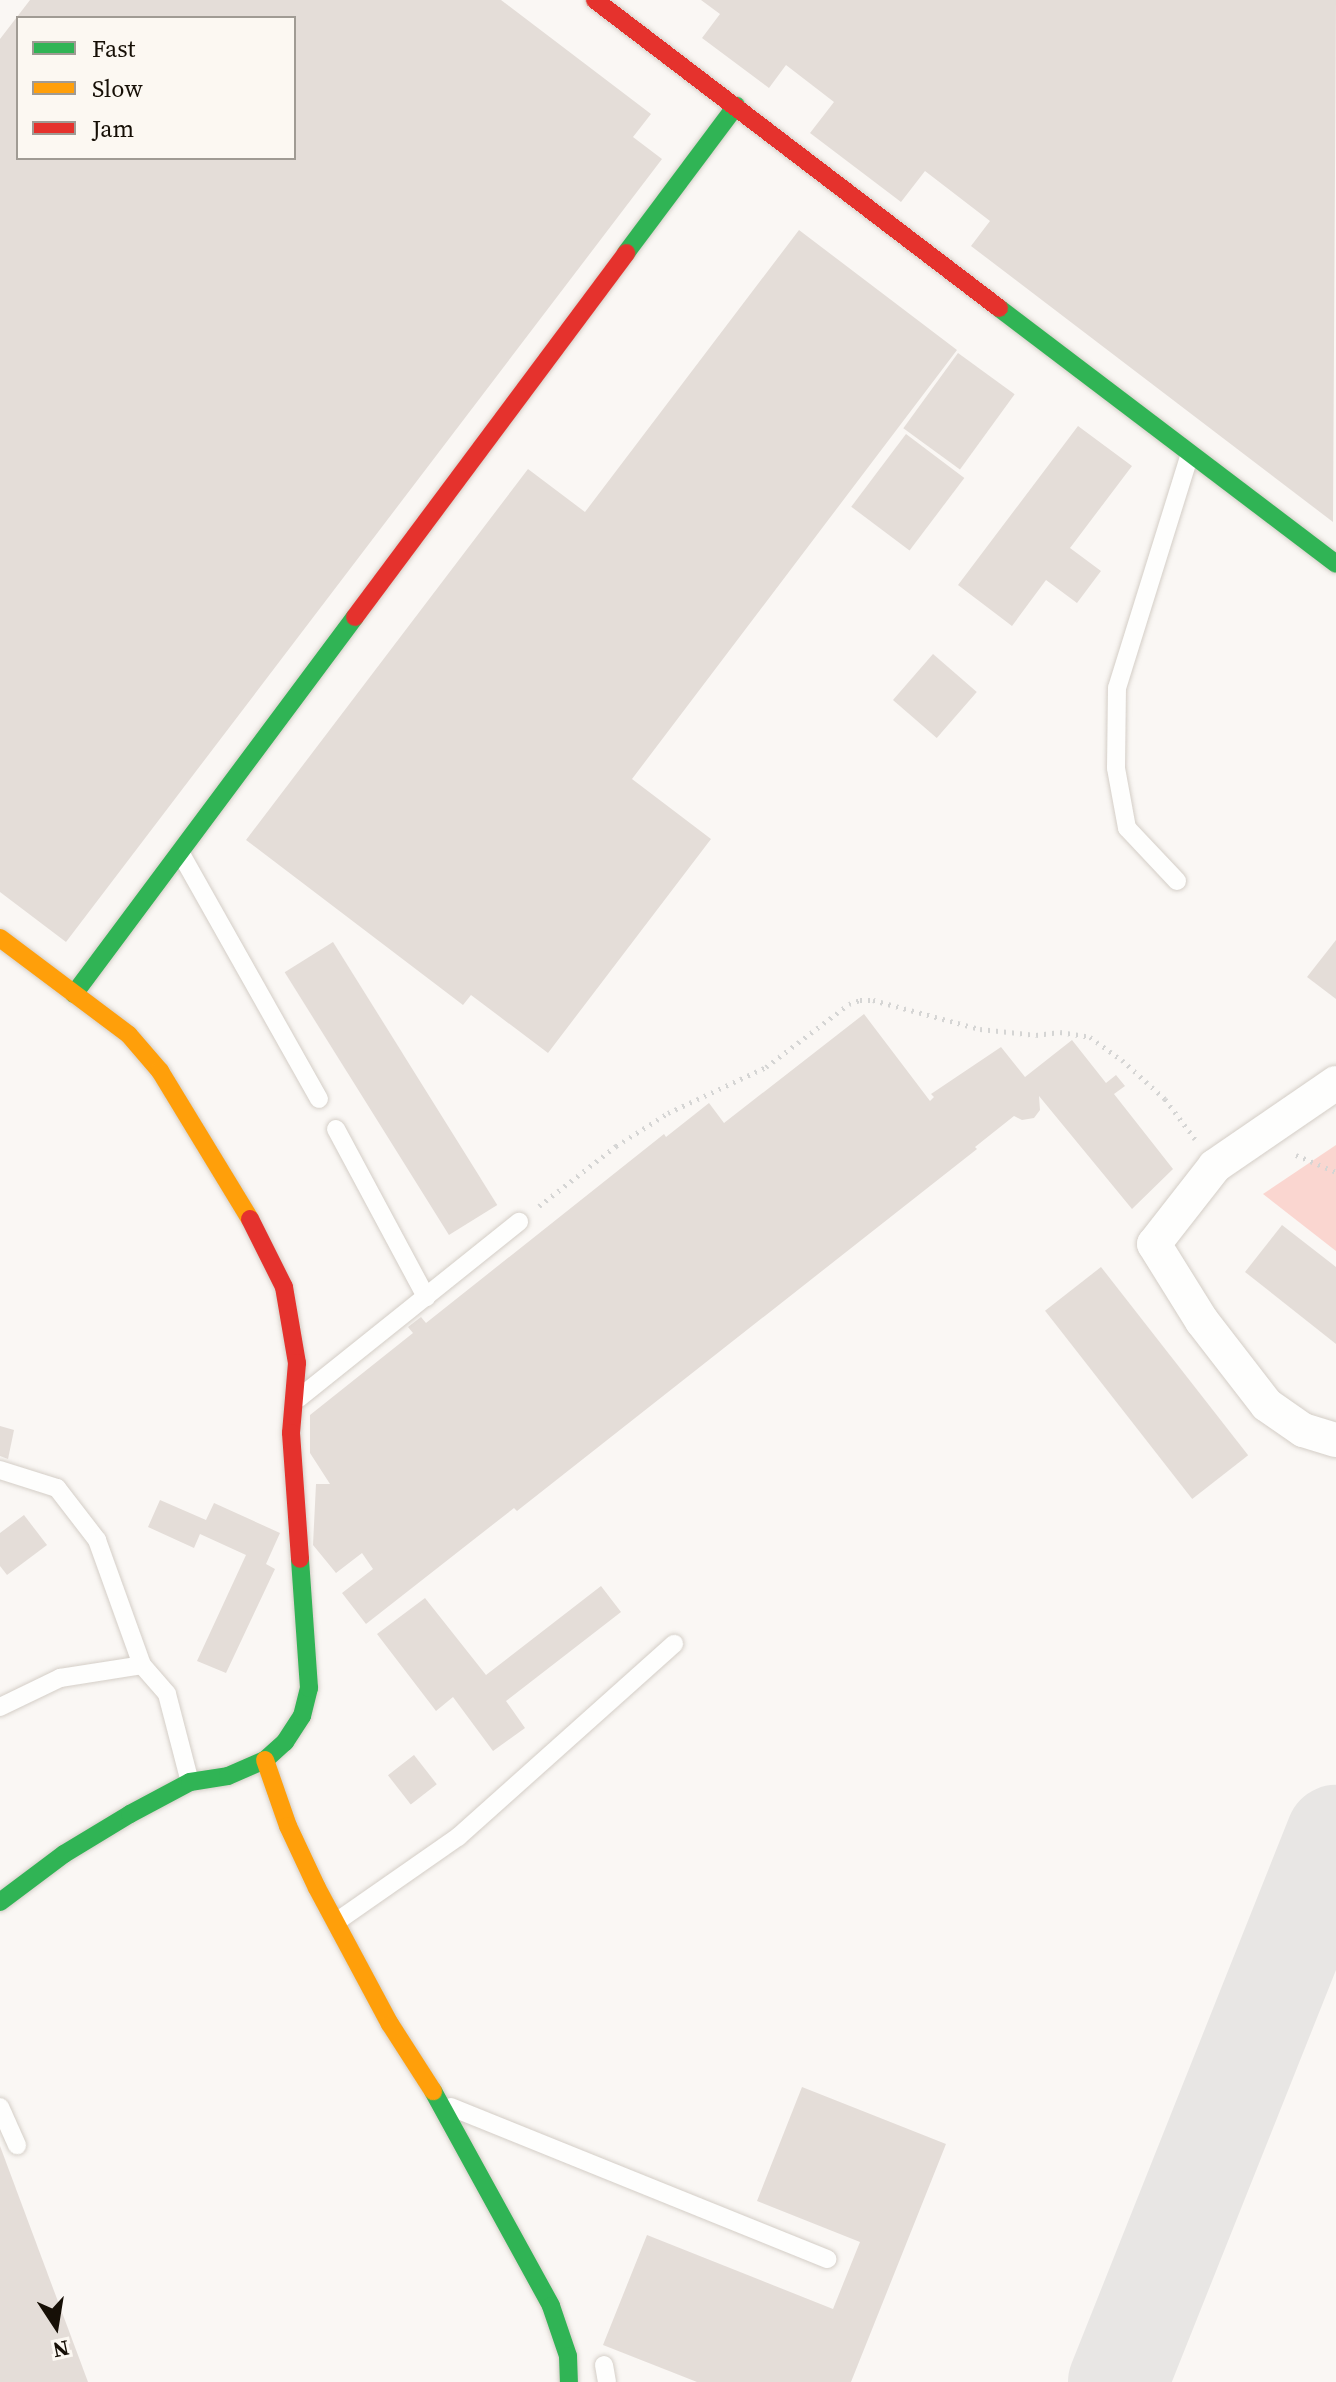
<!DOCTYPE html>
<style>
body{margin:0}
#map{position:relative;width:1336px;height:2382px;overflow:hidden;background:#faf7f4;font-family:"Source Serif 4",serif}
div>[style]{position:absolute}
.green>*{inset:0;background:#fad6d0}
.taxiway>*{height:100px;margin:-50px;padding:0 50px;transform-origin:50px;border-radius:50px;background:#e8e6e4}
.building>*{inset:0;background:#e4ddd8;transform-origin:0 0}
.path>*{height:5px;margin-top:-2.5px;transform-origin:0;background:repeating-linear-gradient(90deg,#d5d5d4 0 2px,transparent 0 8px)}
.roads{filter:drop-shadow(0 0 2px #d4cec7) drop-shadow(0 0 2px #d4cec7)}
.lane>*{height:18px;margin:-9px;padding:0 9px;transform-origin:9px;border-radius:9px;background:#fefefd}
.street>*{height:34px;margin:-17px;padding:0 17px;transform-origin:17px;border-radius:17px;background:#fefefd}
.fast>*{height:18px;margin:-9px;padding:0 9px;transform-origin:9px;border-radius:9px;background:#30b455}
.slow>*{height:18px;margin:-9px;padding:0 9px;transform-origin:9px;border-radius:9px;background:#ff9f0a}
.jam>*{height:18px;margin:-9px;padding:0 9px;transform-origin:9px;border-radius:9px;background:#e5322d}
span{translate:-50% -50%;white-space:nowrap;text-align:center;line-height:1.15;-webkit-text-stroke:7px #fcf8f2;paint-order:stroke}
.legend{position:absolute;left:16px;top:16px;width:280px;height:144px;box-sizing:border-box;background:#fcf8f2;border:2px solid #a09b94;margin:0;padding:10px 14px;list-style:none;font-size:24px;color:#160f06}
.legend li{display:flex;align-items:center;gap:16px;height:40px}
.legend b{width:40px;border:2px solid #a09b94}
.north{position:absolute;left:16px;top:2286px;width:80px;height:80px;-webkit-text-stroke:6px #fcf8f2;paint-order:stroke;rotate:168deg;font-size:22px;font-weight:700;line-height:32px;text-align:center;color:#160f06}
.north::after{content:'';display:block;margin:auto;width:28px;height:36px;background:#160f06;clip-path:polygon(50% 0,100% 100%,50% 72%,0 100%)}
</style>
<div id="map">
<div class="green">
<i style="clip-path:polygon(1336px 1145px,1336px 1251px,1263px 1194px)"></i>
</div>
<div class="taxiway">
<i style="left:1118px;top:2382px;width:589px;rotate:-68.27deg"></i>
</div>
<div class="building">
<i style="clip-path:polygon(evenodd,30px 0,501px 0,651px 114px,633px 137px,662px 159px,66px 942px,0 892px,0 39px,30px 0,18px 18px,294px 18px,294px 158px,18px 158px,18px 18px)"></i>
<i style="clip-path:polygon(701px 0,1336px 0,1333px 522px,971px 246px,990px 221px,925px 171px,901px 202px,810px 133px,834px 102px,786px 65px,769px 88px,702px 38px,720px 14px)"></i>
<i style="clip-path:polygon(799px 230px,957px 350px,632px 779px,711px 839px,548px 1053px,471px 995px,463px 1005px,246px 840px,528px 469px,585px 512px)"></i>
<i style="left:958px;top:353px;width:70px;height:93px;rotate:36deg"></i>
<i style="clip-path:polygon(1078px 426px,1132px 466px,1070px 548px,1101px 571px,1077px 603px,1046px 580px,1012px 626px,958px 585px)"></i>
<i style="left:906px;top:434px;width:73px;height:91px;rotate:37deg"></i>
<i style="left:933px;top:654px;width:58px;height:61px;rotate:41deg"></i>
<i style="clip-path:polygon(1336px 940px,1336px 999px,1307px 977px)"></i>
<i style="left:333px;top:942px;width:310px;height:57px;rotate:58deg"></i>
<i style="clip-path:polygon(864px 1014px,930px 1101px,934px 1097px,931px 1094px,1001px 1047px,1025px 1077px,1072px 1040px,1106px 1083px,1116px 1075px,1125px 1086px,1114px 1094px,1173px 1169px,1132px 1209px,1039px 1096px,1040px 1110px,1034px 1118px,1022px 1120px,1014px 1116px,975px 1147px,977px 1149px,517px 1511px,514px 1508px,366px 1624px,342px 1593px,373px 1569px,362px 1553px,336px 1573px,313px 1545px,316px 1484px,330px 1484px,310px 1453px,310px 1415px,413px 1333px,408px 1327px,421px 1317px,426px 1323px,664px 1134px,666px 1137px,709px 1103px,724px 1123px)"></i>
<i style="clip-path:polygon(1282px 1225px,1336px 1267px,1336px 1344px,1245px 1272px)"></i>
<i style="left:1101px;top:1267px;width:239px;height:71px;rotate:52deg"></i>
<i style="clip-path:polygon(0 1426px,14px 1430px,8px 1459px,0 1456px)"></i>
<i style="clip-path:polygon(160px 1500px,206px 1520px,214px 1503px,280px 1533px,266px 1564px,275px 1569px,226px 1673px,197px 1661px,246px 1555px,200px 1534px,194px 1548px,148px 1527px)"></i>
<i style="clip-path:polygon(24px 1515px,47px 1545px,7px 1575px,0 1566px,0 1533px)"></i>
<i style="clip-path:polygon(601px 1586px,621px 1612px,506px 1701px,525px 1728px,493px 1751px,453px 1697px,436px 1711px,377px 1634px,425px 1598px,486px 1675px)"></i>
<i style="left:414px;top:1755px;width:37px;height:33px;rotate:52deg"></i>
<i style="clip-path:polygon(802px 2087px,946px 2144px,851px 2382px,697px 2382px,603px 2345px,647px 2235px,833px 2309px,860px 2242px,757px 2201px)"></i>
<i style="clip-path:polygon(0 2146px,88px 2382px,0 2382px)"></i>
</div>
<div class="path">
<i style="left:1296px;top:1155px;width:43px;rotate:23deg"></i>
<i style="left:539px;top:1206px;width:98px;rotate:-37.9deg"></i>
<i style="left:616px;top:1146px;width:62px;rotate:-32.4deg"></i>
<i style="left:668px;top:1113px;width:108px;rotate:-25.1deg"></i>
<i style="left:766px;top:1067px;width:104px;rotate:-37.2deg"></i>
<i style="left:849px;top:1004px;width:12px;rotate:-20deg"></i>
<i style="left:860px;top:1000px;width:13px"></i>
<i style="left:873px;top:1000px;width:111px;rotate:15.2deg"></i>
<i style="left:980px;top:1029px;width:56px;rotate:6.1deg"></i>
<i style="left:1036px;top:1035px;width:24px;rotate:-7deg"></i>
<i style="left:1060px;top:1032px;width:30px;rotate:9deg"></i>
<i style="left:1090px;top:1037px;width:39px;rotate:36deg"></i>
<i style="left:1122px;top:1060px;width:58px;rotate:42.2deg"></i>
<i style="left:1165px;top:1099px;width:50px;rotate:53.1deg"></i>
</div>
<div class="roads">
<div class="lane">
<i style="left:181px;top:854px;width:281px;rotate:60.6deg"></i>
<i style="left:1177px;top:881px;width:73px;rotate:-133.3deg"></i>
<i style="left:1127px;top:828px;width:61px;rotate:-100.4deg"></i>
<i style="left:1116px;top:768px;width:80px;rotate:-89.3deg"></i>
<i style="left:1117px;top:688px;width:245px;rotate:-72.7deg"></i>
<i style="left:336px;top:1129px;width:191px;rotate:61.8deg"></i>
<i style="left:299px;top:1398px;width:282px;rotate:-38.7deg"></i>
<i style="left:0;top:1470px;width:60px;rotate:17.5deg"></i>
<i style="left:57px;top:1488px;width:66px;rotate:52.4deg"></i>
<i style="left:97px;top:1540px;width:133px;rotate:70.2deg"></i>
<i style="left:0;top:1707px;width:67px;rotate:-25.8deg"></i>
<i style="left:60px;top:1678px;width:83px;rotate:-9deg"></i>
<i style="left:142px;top:1665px;width:38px;rotate:49deg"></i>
<i style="left:167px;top:1694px;width:91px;rotate:75.4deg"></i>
<i style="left:336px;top:1922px;width:149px;rotate:-34.9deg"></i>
<i style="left:458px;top:1837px;width:290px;rotate:-41.8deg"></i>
<i style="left:0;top:2107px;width:42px;rotate:65.9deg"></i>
<i style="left:451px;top:2107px;width:406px;rotate:22deg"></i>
<i style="left:604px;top:2365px;width:17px;rotate:80deg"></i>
</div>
<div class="street">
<i style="left:1336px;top:1083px;width:147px;rotate:145.6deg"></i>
<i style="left:1215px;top:1166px;width:99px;rotate:128deg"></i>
<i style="left:1154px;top:1244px;width:91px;rotate:58.1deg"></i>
<i style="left:1202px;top:1321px;width:106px;rotate:52.3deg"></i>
<i style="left:1267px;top:1405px;width:44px;rotate:34.8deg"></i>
<i style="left:1303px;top:1430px;width:34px;rotate:17deg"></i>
</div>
<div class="fast">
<i style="left:626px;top:253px;width:184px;rotate:-53.2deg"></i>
<i style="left:999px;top:308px;width:423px;rotate:37.2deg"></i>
<i style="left:74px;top:994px;width:470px;rotate:-53.3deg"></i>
<i style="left:0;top:1902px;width:80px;rotate:-36.9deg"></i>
<i style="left:64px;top:1854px;width:77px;rotate:-31.2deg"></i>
<i style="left:130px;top:1814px;width:68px;rotate:-28.1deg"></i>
<i style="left:190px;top:1782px;width:38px;rotate:-9deg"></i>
<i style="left:228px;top:1776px;width:40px;rotate:-23.4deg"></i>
<i style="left:265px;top:1760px;width:27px;rotate:-42deg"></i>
<i style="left:285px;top:1742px;width:31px;rotate:-57deg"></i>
<i style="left:302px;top:1716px;width:29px;rotate:-76deg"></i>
<i style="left:309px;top:1688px;width:129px;rotate:-94deg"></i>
<i style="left:433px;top:2091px;width:245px;rotate:61.2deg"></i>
<i style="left:551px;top:2306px;width:53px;rotate:71.2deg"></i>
<i style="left:568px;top:2356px;width:26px;rotate:88deg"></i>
</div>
<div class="slow">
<i style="left:0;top:938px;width:161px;rotate:36.9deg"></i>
<i style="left:129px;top:1035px;width:48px;rotate:49.3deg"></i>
<i style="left:160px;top:1071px;width:173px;rotate:58.7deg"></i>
<i style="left:265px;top:1760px;width:70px;rotate:70.8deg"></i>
<i style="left:288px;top:1826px;width:68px;rotate:64.9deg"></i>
<i style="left:317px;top:1888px;width:154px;rotate:61.8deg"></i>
<i style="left:390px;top:2024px;width:80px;rotate:57.3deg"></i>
</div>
<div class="jam">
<i style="left:595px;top:0;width:508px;rotate:37.32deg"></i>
<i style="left:355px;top:617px;width:454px;rotate:-53.3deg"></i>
<i style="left:250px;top:1219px;width:76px;rotate:63.4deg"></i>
<i style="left:284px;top:1287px;width:77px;rotate:80.3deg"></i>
<i style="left:297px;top:1363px;width:70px;rotate:94.9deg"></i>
<i style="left:291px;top:1433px;width:126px;rotate:85.9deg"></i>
</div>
</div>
<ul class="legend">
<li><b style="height:10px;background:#30b455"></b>Fast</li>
<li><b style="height:10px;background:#ff9f0a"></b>Slow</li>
<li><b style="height:10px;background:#e5322d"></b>Jam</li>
</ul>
<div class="north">N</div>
</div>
